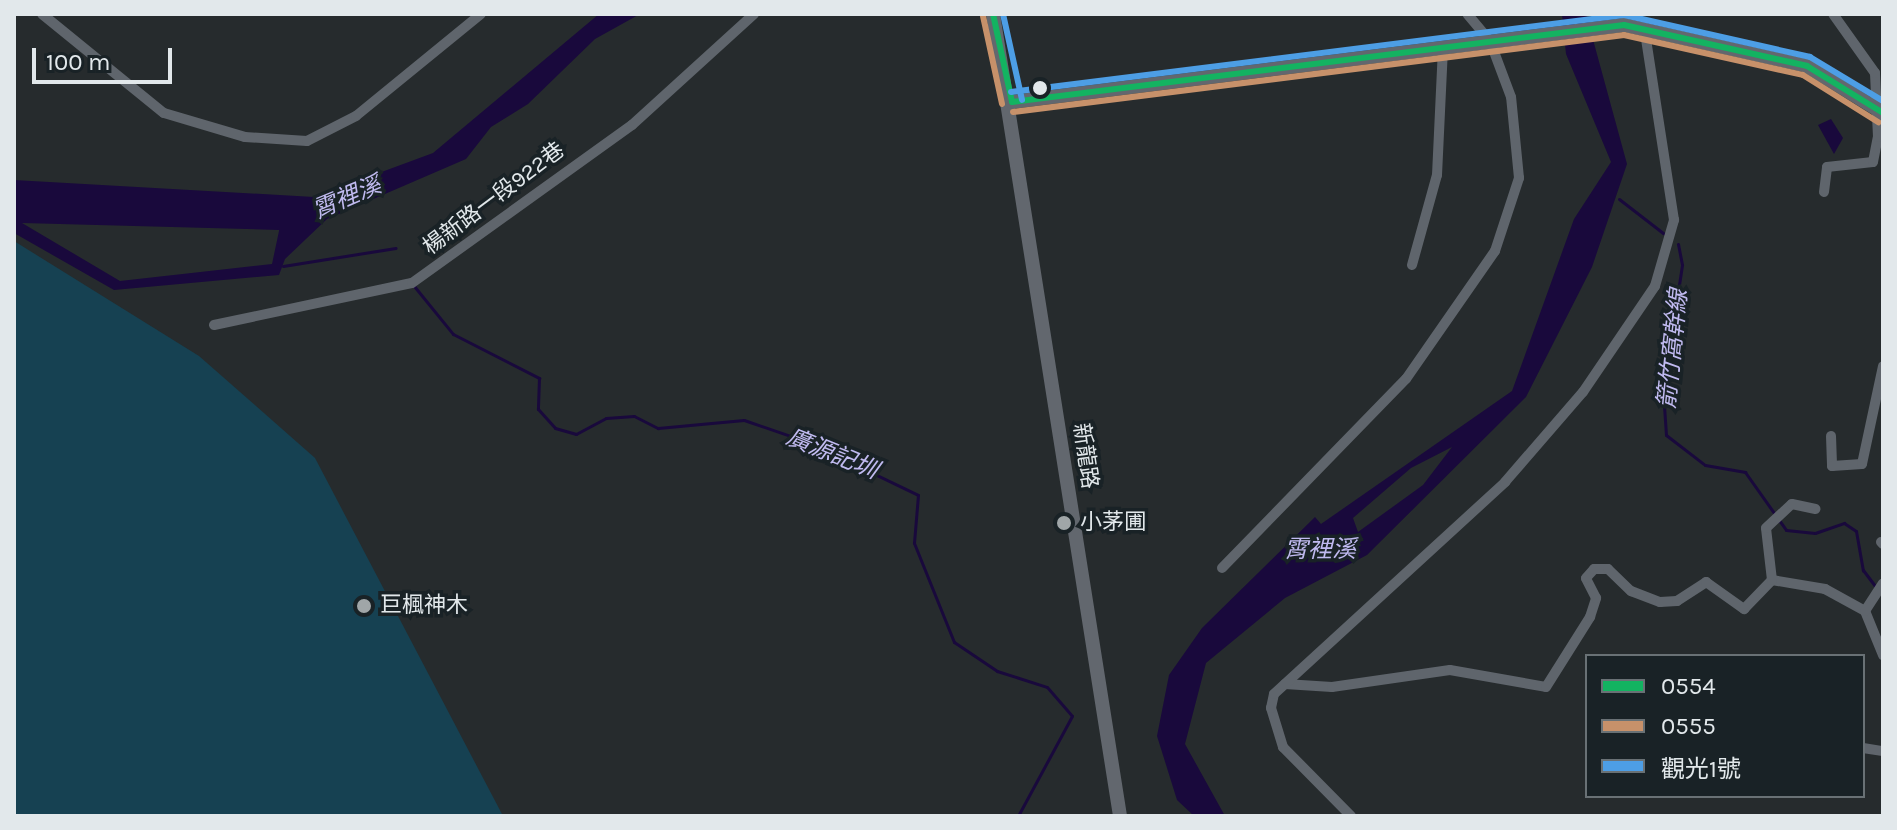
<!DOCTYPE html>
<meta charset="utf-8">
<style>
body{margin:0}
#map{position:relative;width:1897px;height:830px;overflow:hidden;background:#262b2d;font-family:Karla,"Noto Sans TC",sans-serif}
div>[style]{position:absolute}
.green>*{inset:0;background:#164152}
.water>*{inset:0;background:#19093c}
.stream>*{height:3px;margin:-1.5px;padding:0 1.5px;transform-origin:1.5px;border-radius:1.5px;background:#19093c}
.street>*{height:10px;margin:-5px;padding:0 5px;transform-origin:5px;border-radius:5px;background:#5f656c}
.secondary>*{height:14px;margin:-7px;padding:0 7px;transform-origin:7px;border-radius:7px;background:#62676e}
.bus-1>*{height:6px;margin:-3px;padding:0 3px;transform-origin:3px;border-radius:3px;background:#13b361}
.bus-2>*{height:6px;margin:-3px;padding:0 3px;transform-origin:3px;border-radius:3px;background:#c7916a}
.bus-3>*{height:6px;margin:-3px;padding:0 3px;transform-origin:3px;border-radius:3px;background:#4d9ee5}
.dots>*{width:22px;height:22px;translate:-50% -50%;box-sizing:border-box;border:4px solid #192226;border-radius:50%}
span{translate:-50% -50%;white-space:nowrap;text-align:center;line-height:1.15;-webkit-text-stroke:7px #192226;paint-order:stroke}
.street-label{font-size:22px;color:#e2e8eb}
.poi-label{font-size:22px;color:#e2e8eb}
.left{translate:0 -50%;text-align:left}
.water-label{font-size:24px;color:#c0baf0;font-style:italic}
.frame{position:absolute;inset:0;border:16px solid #e2e8eb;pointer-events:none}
.legend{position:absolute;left:1585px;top:654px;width:280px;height:144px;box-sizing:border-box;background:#192226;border:2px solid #697175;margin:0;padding:10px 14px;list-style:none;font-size:24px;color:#e2e8eb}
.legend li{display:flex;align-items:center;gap:16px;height:40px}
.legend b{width:40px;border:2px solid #697175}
.scale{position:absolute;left:32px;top:48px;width:140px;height:36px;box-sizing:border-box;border:4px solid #e2e8eb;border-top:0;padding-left:10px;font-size:24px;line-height:28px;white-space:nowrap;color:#e2e8eb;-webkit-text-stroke:6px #192226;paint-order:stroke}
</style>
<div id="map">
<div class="green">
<i style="clip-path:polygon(14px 241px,199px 356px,315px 458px,503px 816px,14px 816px)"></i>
</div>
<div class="water">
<i style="clip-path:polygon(evenodd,599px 14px,640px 14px,595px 39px,528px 104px,491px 127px,466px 159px,327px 219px,285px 259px,279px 275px,114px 290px,14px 233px,14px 180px,314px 197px,433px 153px,599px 14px,22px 223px,279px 230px,279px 231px,272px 264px,120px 281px,22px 223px)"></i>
<i style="clip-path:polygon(evenodd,1562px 14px,1586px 14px,1627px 164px,1592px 267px,1526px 397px,1367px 555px,1285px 598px,1206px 663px,1185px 744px,1225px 816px,1194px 816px,1177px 800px,1157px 736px,1169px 675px,1202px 628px,1315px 517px,1321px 524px,1512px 391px,1574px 219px,1611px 162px,1566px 54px,1562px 14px,1452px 447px,1423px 485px,1358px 532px,1353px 518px,1411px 468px,1452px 447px)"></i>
<i style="clip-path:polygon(1831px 119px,1843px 138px,1834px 154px,1818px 125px)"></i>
</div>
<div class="stream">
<i style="left:1619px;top:199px;width:56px;rotate:37.7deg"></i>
<i style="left:1678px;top:244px;width:21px;rotate:79deg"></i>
<i style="left:1682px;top:265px;width:127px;rotate:98.6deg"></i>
<i style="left:1663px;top:391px;width:44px;rotate:86.1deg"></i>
<i style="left:1666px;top:435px;width:49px;rotate:37.6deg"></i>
<i style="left:1705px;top:465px;width:41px;rotate:9.9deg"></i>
<i style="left:1745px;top:472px;width:71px;rotate:54.7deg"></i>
<i style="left:1786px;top:530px;width:29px;rotate:6deg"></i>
<i style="left:1815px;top:533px;width:31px;rotate:-19deg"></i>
<i style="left:1844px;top:523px;width:14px;rotate:34deg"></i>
<i style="left:1856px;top:531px;width:40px;rotate:80deg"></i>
<i style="left:1863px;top:570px;width:21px;rotate:53deg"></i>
<i style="left:283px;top:266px;width:114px;rotate:-9.1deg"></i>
<i style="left:414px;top:286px;width:62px;rotate:50.9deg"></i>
<i style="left:453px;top:334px;width:97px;rotate:27.1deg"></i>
<i style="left:539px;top:378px;width:31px;rotate:92deg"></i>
<i style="left:538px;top:409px;width:25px;rotate:48deg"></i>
<i style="left:555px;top:428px;width:22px;rotate:16deg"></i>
<i style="left:576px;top:434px;width:34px;rotate:-28deg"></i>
<i style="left:606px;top:418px;width:28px;rotate:-4deg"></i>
<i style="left:634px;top:416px;width:27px;rotate:27deg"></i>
<i style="left:658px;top:428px;width:86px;rotate:-5.3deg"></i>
<i style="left:744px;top:420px;width:68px;rotate:19deg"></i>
<i style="left:808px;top:442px;width:122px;rotate:25.7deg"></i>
<i style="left:918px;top:495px;width:48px;rotate:94.8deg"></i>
<i style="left:914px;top:543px;width:107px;rotate:68deg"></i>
<i style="left:954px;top:642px;width:52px;rotate:34deg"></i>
<i style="left:997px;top:671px;width:52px;rotate:17.7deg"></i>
<i style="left:1047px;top:687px;width:38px;rotate:49deg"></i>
<i style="left:1072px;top:716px;width:114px;rotate:118.4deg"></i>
<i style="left:1883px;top:457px;width:30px;rotate:90deg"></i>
</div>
<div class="street">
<i style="left:42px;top:14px;width:157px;rotate:39.1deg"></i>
<i style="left:164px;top:113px;width:84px;rotate:16.5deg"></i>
<i style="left:245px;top:137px;width:62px;rotate:3.7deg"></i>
<i style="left:307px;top:141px;width:55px;rotate:-27deg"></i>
<i style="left:356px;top:116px;width:161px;rotate:-39.2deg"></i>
<i style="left:1824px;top:192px;width:25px;rotate:-83deg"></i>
<i style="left:1827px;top:167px;width:46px;rotate:-6.2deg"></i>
<i style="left:1873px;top:162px;width:25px;rotate:-79deg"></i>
<i style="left:1878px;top:137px;width:64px;rotate:-92.7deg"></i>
<i style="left:1875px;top:73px;width:72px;rotate:-125.4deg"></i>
<i style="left:1412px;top:265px;width:93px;rotate:-74.5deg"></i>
<i style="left:1437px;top:175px;width:129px;rotate:-87.3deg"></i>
<i style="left:214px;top:325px;width:202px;rotate:-12deg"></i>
<i style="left:412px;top:283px;width:271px;rotate:-35.7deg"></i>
<i style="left:632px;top:125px;width:165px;rotate:-42.3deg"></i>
<i style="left:1831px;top:436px;width:30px;rotate:88deg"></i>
<i style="left:1832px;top:466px;width:30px;rotate:-4deg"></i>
<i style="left:1862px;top:464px;width:100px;rotate:-77.9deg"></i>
<i style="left:1881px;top:542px;width:3px;rotate:45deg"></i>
<i style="left:1222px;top:568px;width:264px;rotate:-45.8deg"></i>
<i style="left:1406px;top:379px;width:156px;rotate:-55.2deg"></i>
<i style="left:1495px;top:251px;width:77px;rotate:-71.8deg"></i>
<i style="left:1519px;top:178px;width:81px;rotate:-95.6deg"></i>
<i style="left:1511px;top:97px;width:60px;rotate:-110.6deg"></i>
<i style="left:1490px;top:41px;width:35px;rotate:-130deg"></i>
<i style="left:1772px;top:580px;width:54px;rotate:9.6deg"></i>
<i style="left:1825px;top:589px;width:46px;rotate:28.8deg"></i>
<i style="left:1865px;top:611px;width:48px;rotate:67.8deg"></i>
<i style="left:1865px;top:611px;width:33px;rotate:-57deg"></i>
<i style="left:1285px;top:684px;width:47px;rotate:3.7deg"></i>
<i style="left:1332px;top:687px;width:119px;rotate:-8.2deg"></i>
<i style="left:1450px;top:670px;width:97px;rotate:10deg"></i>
<i style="left:1546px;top:687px;width:83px;rotate:-57.8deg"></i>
<i style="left:1590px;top:617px;width:20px;rotate:-72deg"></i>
<i style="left:1596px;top:598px;width:22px;rotate:-117deg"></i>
<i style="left:1586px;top:578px;width:12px;rotate:-48deg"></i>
<i style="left:1594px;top:569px;width:14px"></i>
<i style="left:1608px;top:569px;width:32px;rotate:44deg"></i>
<i style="left:1631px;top:591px;width:31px;rotate:21deg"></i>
<i style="left:1660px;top:602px;width:17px;rotate:-3deg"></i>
<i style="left:1677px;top:601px;width:35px;rotate:-33deg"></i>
<i style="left:1706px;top:582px;width:47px;rotate:35.4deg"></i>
<i style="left:1744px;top:609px;width:40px;rotate:-46deg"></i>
<i style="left:1772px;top:580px;width:52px;rotate:-96.6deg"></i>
<i style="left:1766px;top:528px;width:35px;rotate:-43deg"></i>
<i style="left:1792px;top:504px;width:24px;rotate:12deg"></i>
<i style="left:1863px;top:748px;width:20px;rotate:9deg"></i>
<i style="left:1351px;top:816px;width:97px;rotate:-134.6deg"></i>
<i style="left:1283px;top:747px;width:41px;rotate:-107.1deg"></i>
<i style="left:1271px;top:708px;width:14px;rotate:-78deg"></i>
<i style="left:1274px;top:694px;width:314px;rotate:-42.5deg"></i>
<i style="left:1505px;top:482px;width:119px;rotate:-49.1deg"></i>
<i style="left:1583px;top:392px;width:128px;rotate:-55.8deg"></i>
<i style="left:1655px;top:286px;width:69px;rotate:-73.9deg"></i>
<i style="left:1674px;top:220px;width:195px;rotate:-98.8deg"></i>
</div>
<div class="secondary">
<i style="left:993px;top:14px;width:812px;rotate:81deg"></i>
<i style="left:1012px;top:102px;width:617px;rotate:-7.17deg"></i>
<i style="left:1624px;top:25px;width:188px;rotate:12.6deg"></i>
<i style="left:1807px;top:66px;width:89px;rotate:31.7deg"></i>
</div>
<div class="bus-1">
<i style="left:993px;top:14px;width:90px;rotate:77.8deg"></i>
<i style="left:1012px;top:102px;width:617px;rotate:-7.17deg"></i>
<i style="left:1624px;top:25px;width:188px;rotate:12.6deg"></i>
<i style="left:1807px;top:66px;width:89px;rotate:31.7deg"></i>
</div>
<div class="bus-2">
<i style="left:983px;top:16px;width:90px;rotate:77.8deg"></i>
<i style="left:1013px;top:112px;width:616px;rotate:-7.18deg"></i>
<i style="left:1624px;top:35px;width:183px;rotate:12.6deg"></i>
<i style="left:1803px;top:75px;width:89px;rotate:32.1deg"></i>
</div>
<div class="bus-3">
<i style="left:1003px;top:14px;width:88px;rotate:77.5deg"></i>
<i style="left:1011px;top:92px;width:618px;rotate:-7.16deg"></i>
<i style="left:1624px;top:15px;width:191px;rotate:12.7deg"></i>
<i style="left:1810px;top:57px;width:85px;rotate:31.1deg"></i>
</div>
<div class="dots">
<i style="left:1040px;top:88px;background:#e2e8eb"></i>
<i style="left:1064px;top:523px;background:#a0a6a8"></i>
<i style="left:364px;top:606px;background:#a0a6a8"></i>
</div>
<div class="street-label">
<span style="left:494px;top:199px;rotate:-37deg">楊新路一段922巷</span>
<span style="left:1085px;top:456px;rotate:82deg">新龍路</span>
</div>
<div class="poi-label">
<span class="left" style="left:1080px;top:523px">小茅圃</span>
<span class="left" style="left:380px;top:606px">巨楓神木</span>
</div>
<div class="water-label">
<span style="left:347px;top:198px;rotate:-23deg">霄裡溪</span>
<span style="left:1673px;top:349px;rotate:-84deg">箭竹窩幹線</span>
<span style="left:832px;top:454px;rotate:22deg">廣源記圳</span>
<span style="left:1320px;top:550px">霄裡溪</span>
</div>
<div class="frame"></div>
<ul class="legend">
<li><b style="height:10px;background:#13b361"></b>0554</li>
<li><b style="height:10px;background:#c7916a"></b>0555</li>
<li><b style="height:10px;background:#4d9ee5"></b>觀光1號</li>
</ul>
<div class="scale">100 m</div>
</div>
